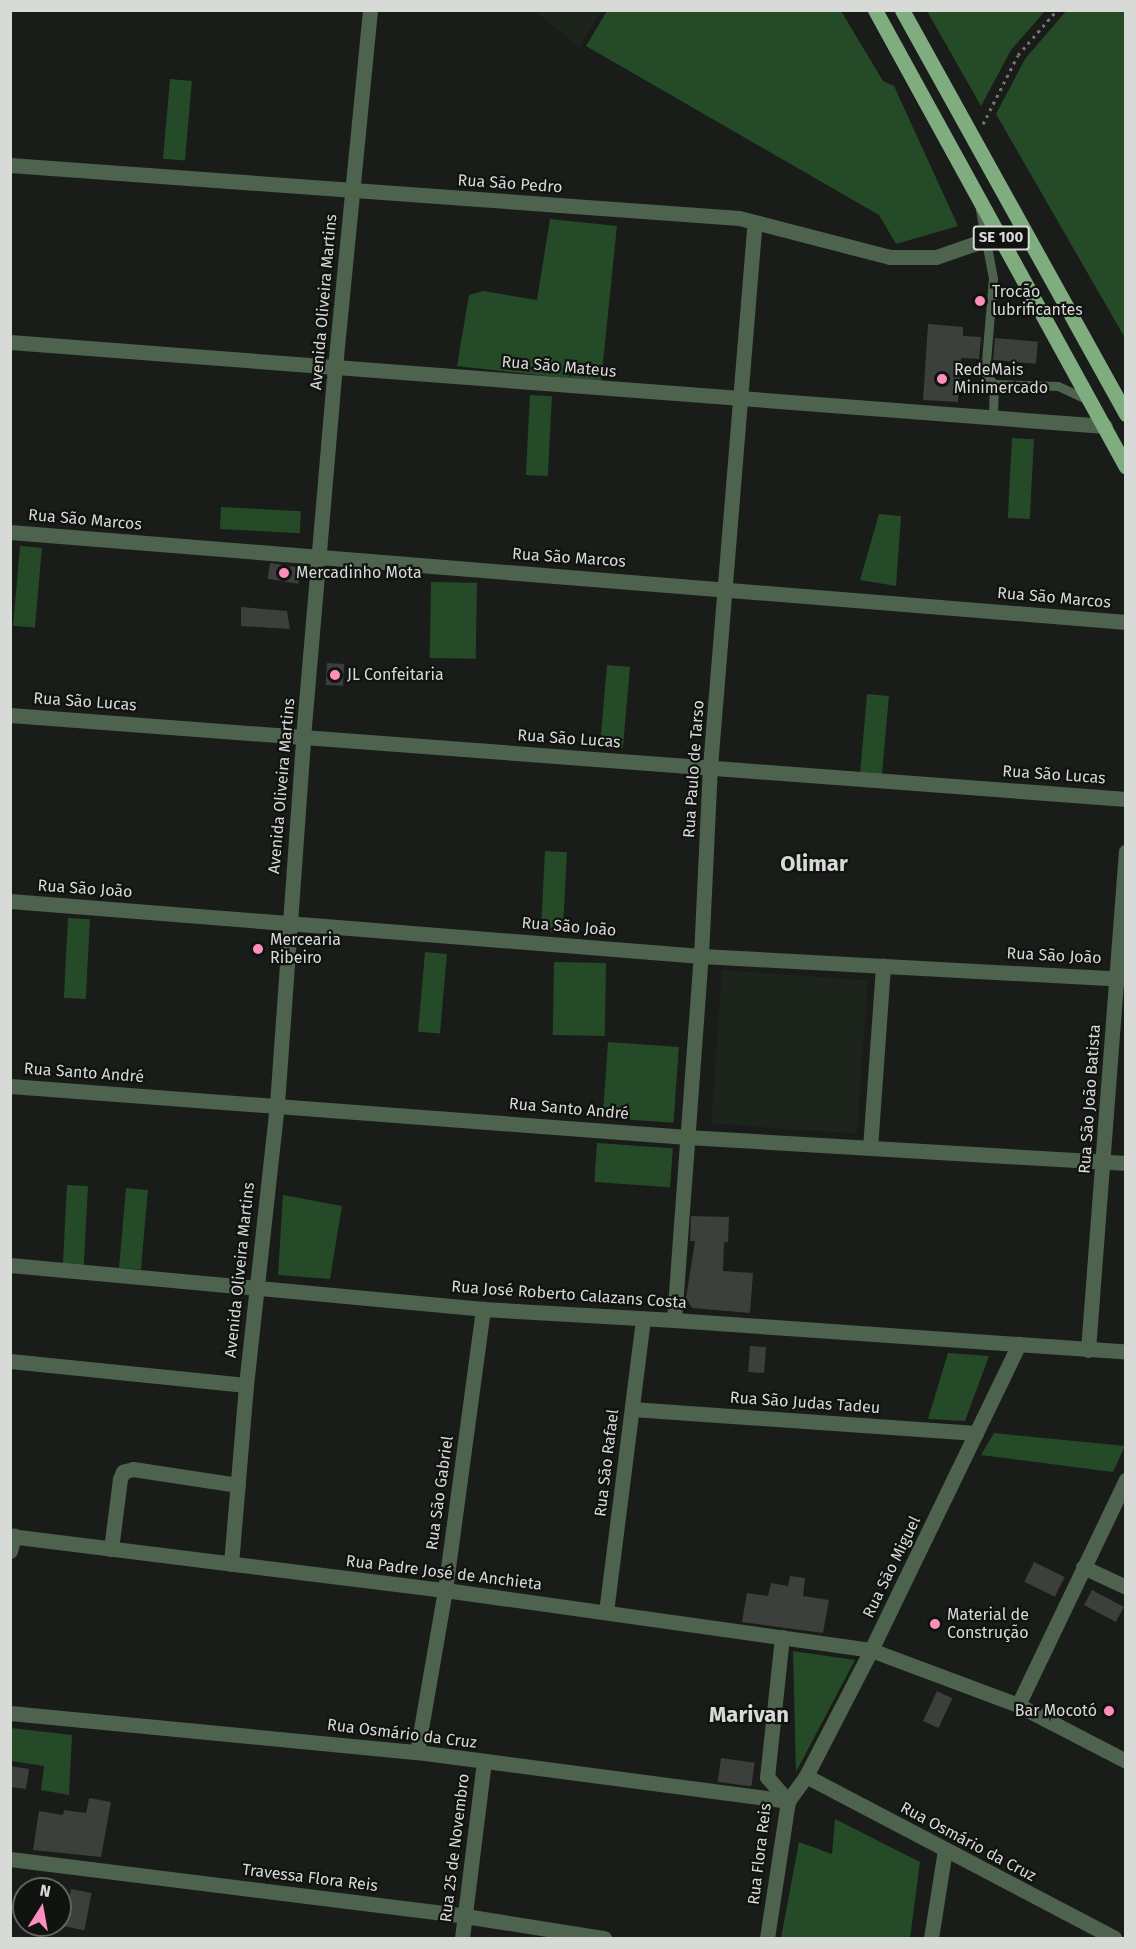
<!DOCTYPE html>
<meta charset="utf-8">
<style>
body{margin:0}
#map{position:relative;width:1136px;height:1949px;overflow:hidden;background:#191c19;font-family:"Fira Sans",sans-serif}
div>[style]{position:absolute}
.built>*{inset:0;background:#1c241c;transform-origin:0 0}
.green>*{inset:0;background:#254a27;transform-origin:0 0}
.building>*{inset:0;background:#3c3f3c;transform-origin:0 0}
.path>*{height:3px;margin-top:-1.5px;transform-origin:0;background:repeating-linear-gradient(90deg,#737573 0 3px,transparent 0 7.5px)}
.lane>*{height:9px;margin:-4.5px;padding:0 4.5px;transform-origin:4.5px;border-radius:4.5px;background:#4d634e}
.street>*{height:15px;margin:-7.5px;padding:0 7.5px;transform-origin:7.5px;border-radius:7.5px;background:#4d634e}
.primary>*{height:15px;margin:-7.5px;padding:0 7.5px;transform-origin:7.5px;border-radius:7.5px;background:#7fad80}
.dots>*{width:16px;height:16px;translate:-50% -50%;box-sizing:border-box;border:3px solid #101310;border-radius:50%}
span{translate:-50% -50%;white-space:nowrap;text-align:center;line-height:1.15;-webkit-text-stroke:4.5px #101310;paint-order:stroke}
.shield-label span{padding:2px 4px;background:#101310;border:2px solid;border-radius:4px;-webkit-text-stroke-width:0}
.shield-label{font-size:15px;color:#d8dad8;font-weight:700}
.street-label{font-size:16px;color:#d8dad8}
.poi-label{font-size:16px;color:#d8dad8}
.left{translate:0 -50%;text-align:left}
.right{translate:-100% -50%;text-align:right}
.district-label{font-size:22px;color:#d8dad8;font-weight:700}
.frame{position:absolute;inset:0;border:12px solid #d8dad8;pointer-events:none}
.north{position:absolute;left:12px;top:1877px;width:60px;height:60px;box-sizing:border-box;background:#101310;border:2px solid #606360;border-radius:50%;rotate:11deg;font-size:16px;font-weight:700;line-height:24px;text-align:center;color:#d8dad8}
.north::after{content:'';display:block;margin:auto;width:21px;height:27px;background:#fe8ebc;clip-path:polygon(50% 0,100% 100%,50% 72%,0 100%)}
</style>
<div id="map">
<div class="built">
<i style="clip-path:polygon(534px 11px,601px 11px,579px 47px)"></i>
<i style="left:722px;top:970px;width:146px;height:154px;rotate:4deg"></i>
</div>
<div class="green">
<i style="clip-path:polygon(1067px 10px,1125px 11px,1125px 338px,996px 114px,1025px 59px)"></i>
<i style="clip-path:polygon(607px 11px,841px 11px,883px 81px,894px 86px,958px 226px,896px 244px,879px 215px,586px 46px)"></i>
<i style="clip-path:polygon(927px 11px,1045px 11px,1011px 50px,981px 106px)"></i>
<i style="left:170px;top:79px;width:22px;height:80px;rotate:5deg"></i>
<i style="clip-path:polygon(550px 219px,617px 226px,601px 382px,457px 366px,469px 295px,483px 291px,537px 300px)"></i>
<i style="left:530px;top:395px;width:22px;height:80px;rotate:3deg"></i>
<i style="left:1012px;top:438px;width:22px;height:80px;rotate:3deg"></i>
<i style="left:221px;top:507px;width:80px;height:22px;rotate:3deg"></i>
<i style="clip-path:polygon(879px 514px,901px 516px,896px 586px,860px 580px)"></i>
<i style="left:20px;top:546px;width:22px;height:80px;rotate:5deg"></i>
<i style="left:431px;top:582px;width:46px;height:76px;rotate:1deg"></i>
<i style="left:607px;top:665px;width:23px;height:81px;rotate:5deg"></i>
<i style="left:867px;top:694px;width:22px;height:80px;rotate:5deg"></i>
<i style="left:545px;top:851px;width:22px;height:80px;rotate:3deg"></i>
<i style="left:68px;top:918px;width:22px;height:80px;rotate:3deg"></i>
<i style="left:425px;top:952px;width:22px;height:80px;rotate:5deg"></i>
<i style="left:554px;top:962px;width:52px;height:73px;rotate:1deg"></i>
<i style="left:608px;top:1042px;width:71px;height:76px;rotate:4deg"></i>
<i style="left:597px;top:1143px;width:76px;height:39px;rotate:4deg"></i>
<i style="left:67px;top:1185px;width:21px;height:80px;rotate:3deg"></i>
<i style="left:126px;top:1188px;width:22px;height:80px;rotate:5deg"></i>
<i style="clip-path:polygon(283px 1195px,342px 1206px,330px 1279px,278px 1275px)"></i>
<i style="clip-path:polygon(948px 1353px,989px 1356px,965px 1421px,928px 1419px)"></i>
<i style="clip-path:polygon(994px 1433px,1125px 1446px,1113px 1472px,981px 1455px)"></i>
<i style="clip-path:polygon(793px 1651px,855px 1660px,796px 1772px)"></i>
<i style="clip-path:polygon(11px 1728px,72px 1735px,69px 1795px,41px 1790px,44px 1766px,11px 1761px)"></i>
<i style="clip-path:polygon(835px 1819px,920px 1862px,910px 1938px,781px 1938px,799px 1842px,832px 1854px)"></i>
</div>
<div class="building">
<i style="clip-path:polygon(928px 324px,963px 327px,963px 336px,981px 337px,979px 359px,961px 358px,958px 402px,923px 400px)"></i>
<i style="left:995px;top:338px;width:43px;height:22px;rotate:5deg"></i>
<i style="left:270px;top:563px;width:31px;height:16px;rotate:9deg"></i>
<i style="clip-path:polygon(241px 607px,287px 611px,290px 629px,241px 626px)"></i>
<i style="left:327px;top:663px;width:17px;height:22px;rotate:3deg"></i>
<i style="clip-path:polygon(691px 1216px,729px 1217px,728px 1242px,724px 1242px,723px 1271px,753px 1273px,750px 1313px,692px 1308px,686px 1298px,695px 1241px,690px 1241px)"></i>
<i style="left:750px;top:1346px;width:16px;height:26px;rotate:4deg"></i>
<i style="left:1034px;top:1562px;width:34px;height:22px;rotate:26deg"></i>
<i style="clip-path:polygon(790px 1576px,805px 1578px,803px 1596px,829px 1600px,823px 1633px,742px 1622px,747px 1593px,768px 1596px,771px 1583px,788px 1586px)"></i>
<i style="left:1092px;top:1590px;width:36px;height:17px;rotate:28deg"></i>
<i style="left:937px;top:1691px;width:17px;height:33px;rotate:25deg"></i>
<i style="left:721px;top:1758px;width:34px;height:24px;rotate:8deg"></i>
<i style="clip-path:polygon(10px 1766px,29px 1769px,26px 1789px,10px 1787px)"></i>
<i style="clip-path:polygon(89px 1798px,111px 1802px,101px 1857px,33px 1850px,39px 1811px,63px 1815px,64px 1810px,86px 1813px)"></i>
<i style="left:71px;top:1889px;width:21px;height:38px;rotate:11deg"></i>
</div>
<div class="path">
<i style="left:983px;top:124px;width:77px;rotate:-63.1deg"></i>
<i style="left:1018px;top:55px;width:60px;rotate:-49.1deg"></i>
</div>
<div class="lane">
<i style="left:980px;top:210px;width:69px;rotate:79.2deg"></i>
<i style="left:993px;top:278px;width:95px;rotate:94.8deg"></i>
<i style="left:985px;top:373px;width:14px;rotate:51deg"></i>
<i style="left:994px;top:384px;width:33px;rotate:92deg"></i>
<i style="left:994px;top:384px;width:64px;rotate:1.8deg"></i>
<i style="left:1058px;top:386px;width:33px;rotate:25deg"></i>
</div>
<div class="street">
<i style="left:10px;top:165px;width:731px;rotate:4.16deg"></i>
<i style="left:739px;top:218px;width:156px;rotate:14.5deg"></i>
<i style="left:890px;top:257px;width:46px"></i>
<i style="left:936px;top:257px;width:67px;rotate:-19.2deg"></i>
<i style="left:10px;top:342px;width:1098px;rotate:4.39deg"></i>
<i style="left:10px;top:532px;width:1120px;rotate:4.61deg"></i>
<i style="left:10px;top:715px;width:1119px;rotate:4.3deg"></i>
<i style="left:10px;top:901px;width:693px;rotate:4.55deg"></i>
<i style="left:701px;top:956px;width:426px;rotate:3.1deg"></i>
<i style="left:10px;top:1086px;width:679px;rotate:4.31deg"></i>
<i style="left:687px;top:1137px;width:440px;rotate:3.4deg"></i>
<i style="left:870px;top:1148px;width:183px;rotate:-85.9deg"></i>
<i style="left:10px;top:1265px;width:475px;rotate:5.3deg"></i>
<i style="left:483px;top:1309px;width:191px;rotate:3.3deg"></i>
<i style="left:674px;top:1320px;width:453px;rotate:4deg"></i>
<i style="left:674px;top:1320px;width:365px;rotate:-85.8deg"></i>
<i style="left:701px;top:956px;width:189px;rotate:-87.3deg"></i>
<i style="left:710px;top:767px;width:540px;rotate:-85.32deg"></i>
<i style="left:754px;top:229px;width:7px;rotate:-63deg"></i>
<i style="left:1088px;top:1350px;width:500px;rotate:-85.65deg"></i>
<i style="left:10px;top:1361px;width:237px;rotate:5.8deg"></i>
<i style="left:632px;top:1409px;width:345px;rotate:4deg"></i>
<i style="left:10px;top:1536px;width:438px;rotate:7.1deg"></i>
<i style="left:445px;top:1590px;width:430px;rotate:8deg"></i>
<i style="left:871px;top:1650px;width:157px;rotate:20.5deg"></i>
<i style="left:1018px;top:1705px;width:122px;rotate:27.4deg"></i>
<i style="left:111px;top:1549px;width:71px;rotate:-82.7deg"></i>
<i style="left:120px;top:1479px;width:8px;rotate:-67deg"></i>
<i style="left:123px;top:1472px;width:10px;rotate:-17deg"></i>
<i style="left:133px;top:1469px;width:106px;rotate:8.7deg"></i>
<i style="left:10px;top:1551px;width:16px;rotate:-75deg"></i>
<i style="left:231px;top:1564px;width:180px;rotate:-85.2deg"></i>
<i style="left:246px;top:1385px;width:283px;rotate:-83.7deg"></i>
<i style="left:277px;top:1104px;width:367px;rotate:-85.9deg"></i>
<i style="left:303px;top:738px;width:372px;rotate:-85.1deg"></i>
<i style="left:335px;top:367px;width:359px;rotate:-84.4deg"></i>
<i style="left:1083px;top:1567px;width:47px;rotate:24.9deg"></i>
<i style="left:606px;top:1612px;width:296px;rotate:-82.8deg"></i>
<i style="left:782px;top:1637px;width:141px;rotate:96.1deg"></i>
<i style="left:767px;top:1777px;width:32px;rotate:49deg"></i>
<i style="left:1018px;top:1705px;width:250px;rotate:-64.4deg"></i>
<i style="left:10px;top:1713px;width:409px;rotate:5.5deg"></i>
<i style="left:417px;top:1752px;width:374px;rotate:7.5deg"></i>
<i style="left:417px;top:1752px;width:164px;rotate:-80.2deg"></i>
<i style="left:445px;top:1590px;width:284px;rotate:-82.3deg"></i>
<i style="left:806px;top:1776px;width:348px;rotate:27.7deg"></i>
<i style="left:10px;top:1859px;width:459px;rotate:7.1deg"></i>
<i style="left:465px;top:1916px;width:141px;rotate:9deg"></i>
<i style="left:462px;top:1938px;width:177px;rotate:-82.9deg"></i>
<i style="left:767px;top:1938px;width:139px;rotate:-81.3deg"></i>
<i style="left:788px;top:1801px;width:31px;rotate:-54deg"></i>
<i style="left:806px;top:1776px;width:142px;rotate:-62.7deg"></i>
<i style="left:871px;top:1650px;width:340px;rotate:-64.2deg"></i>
<i style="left:931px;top:1938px;width:89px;rotate:-81deg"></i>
</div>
<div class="primary">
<i style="left:875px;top:10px;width:521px;rotate:61.22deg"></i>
<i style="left:902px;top:10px;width:462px;rotate:61deg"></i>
</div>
<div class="dots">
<i style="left:980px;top:301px;background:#fe8ebc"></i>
<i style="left:942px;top:379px;background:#fe8ebc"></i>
<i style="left:284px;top:573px;background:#fe8ebc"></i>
<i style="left:335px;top:675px;background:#fe8ebc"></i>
<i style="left:258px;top:949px;background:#fe8ebc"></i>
<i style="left:935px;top:1624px;background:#fe8ebc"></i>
<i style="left:1109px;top:1711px;background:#fe8ebc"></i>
</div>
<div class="shield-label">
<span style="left:1001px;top:238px">SE 100</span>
</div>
<div class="street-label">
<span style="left:510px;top:184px;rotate:4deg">Rua São Pedro</span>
<span style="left:324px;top:302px;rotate:-85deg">Avenida Oliveira Martins</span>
<span style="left:559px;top:367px;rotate:5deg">Rua São Mateus</span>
<span style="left:85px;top:520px;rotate:5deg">Rua São Marcos</span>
<span style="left:569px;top:558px;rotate:4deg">Rua São Marcos</span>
<span style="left:1054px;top:598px;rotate:5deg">Rua São Marcos</span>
<span style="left:85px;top:702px;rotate:4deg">Rua São Lucas</span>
<span style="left:569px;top:739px;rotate:4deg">Rua São Lucas</span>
<span style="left:694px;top:769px;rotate:-86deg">Rua Paulo de Tarso</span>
<span style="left:1054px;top:775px;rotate:4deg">Rua São Lucas</span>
<span style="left:282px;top:786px;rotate:-85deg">Avenida Oliveira Martins</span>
<span style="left:85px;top:889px;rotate:4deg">Rua São João</span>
<span style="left:569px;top:927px;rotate:5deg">Rua São João</span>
<span style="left:1054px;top:956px;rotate:3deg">Rua São João</span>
<span style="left:84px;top:1073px;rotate:4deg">Rua Santo André</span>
<span style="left:1090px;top:1099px;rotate:-86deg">Rua São João Batista</span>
<span style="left:569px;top:1109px;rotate:5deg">Rua Santo André</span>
<span style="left:240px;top:1270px;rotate:-84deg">Avenida Oliveira Martins</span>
<span style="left:569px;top:1295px;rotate:4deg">Rua José Roberto Calazans Costa</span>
<span style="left:805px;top:1403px;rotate:4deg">Rua São Judas Tadeu</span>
<span style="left:607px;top:1463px;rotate:-83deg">Rua São Rafael</span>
<span style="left:440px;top:1493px;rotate:-82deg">Rua São Gabriel</span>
<span style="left:892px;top:1567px;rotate:-64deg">Rua São Miguel</span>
<span style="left:444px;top:1573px;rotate:7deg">Rua Padre José de Anchieta</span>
<span style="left:402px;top:1734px;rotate:7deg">Rua Osmário da Cruz</span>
<span style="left:968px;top:1842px;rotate:28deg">Rua Osmário da Cruz</span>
<span style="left:455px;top:1848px;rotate:-83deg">Rua 25 de Novembro</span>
<span style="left:760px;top:1854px;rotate:-83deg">Rua Flora Reis</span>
<span style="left:310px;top:1878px;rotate:7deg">Travessa Flora Reis</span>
</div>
<div class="poi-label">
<span class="left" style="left:992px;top:301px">Trocão<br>lubrificantes</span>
<span class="left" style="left:954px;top:379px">RedeMais<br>Minimercado</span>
<span class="left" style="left:296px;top:573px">Mercadinho Mota</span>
<span class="left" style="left:347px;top:675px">JL Confeitaria</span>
<span class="left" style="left:270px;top:949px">Mercearia<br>Ribeiro</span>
<span class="left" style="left:947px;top:1624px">Material de<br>Construção</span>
<span class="right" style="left:1097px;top:1711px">Bar Mocotó</span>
</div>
<div class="district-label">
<span style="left:814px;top:864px">Olimar</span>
<span style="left:749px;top:1715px">Marivan</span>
</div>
<div class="frame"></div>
<div class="north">N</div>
</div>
